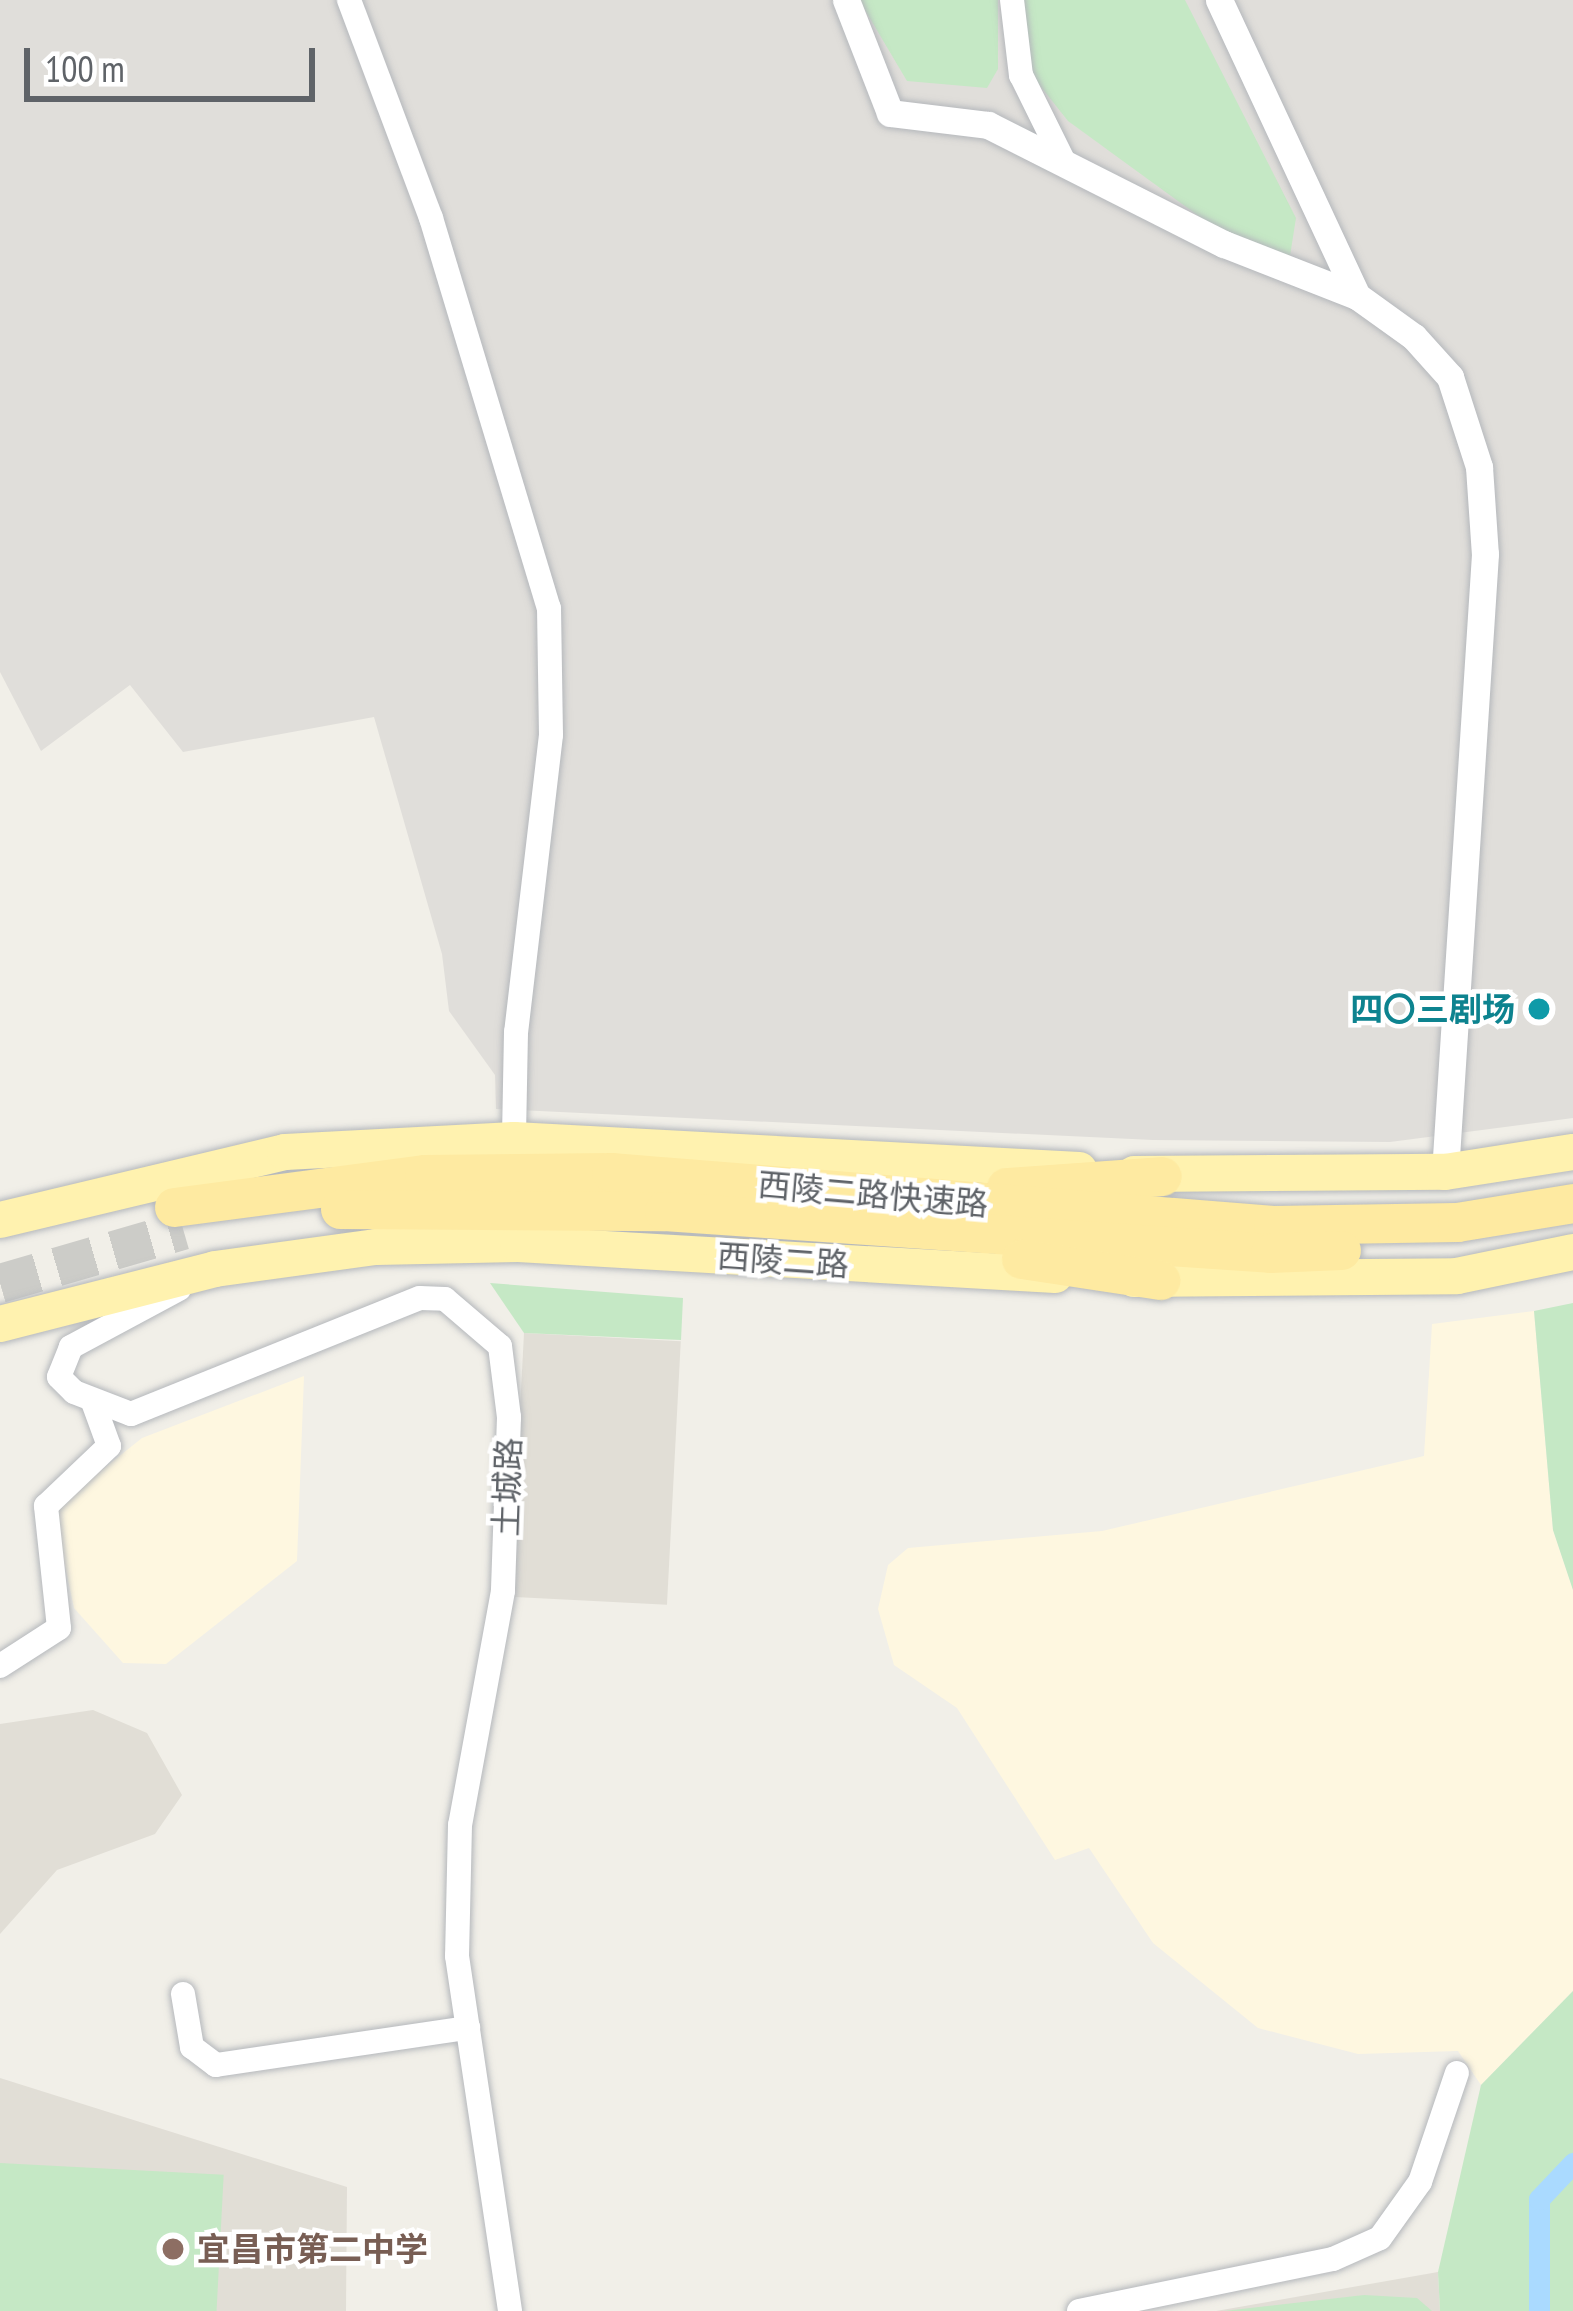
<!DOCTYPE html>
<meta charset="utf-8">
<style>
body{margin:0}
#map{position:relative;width:1573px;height:2311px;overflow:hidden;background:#f1efe8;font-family:"PT Sans Narrow","Noto Sans SC",sans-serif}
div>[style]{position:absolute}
.commercial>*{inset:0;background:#fef7e0}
.industrial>*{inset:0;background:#e0deda}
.education>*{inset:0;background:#e1ded6;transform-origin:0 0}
.green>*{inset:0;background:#c5e8c5;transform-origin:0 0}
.canal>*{height:21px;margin:-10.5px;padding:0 10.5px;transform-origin:10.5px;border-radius:10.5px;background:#aadaff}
.trunk-tunnel>*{height:39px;margin-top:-19.5px;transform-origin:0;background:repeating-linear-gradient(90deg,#ccccc8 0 39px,transparent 0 59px)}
.roads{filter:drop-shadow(0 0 3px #b5b8bc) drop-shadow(0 0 3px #b5b8bc)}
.minor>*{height:24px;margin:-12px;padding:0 12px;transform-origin:12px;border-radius:12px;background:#fff}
.tertiary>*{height:27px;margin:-13.5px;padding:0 13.5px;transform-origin:13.5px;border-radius:13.5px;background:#fff}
.primary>*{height:36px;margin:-18px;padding:0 18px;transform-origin:18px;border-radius:18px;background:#fff2af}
.trunk>*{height:39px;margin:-19.5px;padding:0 19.5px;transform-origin:19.5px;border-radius:19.5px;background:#feeaa1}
.dots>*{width:33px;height:33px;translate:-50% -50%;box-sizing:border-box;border:6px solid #fff;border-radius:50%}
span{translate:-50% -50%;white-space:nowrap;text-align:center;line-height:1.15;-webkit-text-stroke:9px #fff;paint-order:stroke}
.culture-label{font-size:33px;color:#0d838f;font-weight:700}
.right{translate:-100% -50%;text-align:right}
.street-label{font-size:33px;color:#5f6368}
.education-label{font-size:33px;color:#785e54;font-weight:700}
.left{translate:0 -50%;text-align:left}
.scale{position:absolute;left:24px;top:48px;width:291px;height:54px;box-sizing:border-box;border:6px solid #5f6368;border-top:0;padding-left:15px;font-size:36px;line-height:42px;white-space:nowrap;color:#5f6368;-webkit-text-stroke:9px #fff;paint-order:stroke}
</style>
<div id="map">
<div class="commercial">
<i style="clip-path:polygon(1534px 1311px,1553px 1530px,1573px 1590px,1573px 1991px,1481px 2085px,1458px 2051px,1358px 2054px,1258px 2028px,1153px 1943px,1089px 1848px,1055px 1860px,957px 1708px,894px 1665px,878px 1609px,888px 1565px,908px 1548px,1102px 1531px,1424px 1456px,1432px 1324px)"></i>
<i style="clip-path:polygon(304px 1376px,297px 1561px,166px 1664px,123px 1663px,74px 1608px,53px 1509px,142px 1438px)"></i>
</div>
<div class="industrial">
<i style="clip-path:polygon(0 0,1573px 0,1573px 1118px,1390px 1142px,1153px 1140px,496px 1109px,495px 1075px,449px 1011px,442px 954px,374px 717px,183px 752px,130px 685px,41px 751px,0 672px)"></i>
</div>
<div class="education">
<i style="left:524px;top:1333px;width:157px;height:264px;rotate:3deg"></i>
<i style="clip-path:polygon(93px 1710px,147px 1733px,182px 1795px,155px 1834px,57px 1870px,0 1934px,0 1724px)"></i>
<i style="clip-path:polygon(0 2078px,347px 2187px,346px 2311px,0 2311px)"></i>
<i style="clip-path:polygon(1438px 2272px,1440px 2311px,1216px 2311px)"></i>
</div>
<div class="green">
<i style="clip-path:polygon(859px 0,998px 0,998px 69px,987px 88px,907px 81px)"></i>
<i style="clip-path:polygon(1021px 0,1185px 0,1296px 218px,1290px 256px,1226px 236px,1068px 121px,1029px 72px)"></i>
<i style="clip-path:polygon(490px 1283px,683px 1298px,681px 1340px,524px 1333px)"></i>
<i style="clip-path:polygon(1573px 1303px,1573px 1590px,1553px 1530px,1534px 1311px)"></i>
<i style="clip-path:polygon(1573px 1991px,1573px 2311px,1440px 2311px,1438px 2272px,1481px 2085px)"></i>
<i style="left:0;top:2163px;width:224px;height:148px;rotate:3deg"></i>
<i style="clip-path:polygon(1364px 2295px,1417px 2298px,1432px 2311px,1224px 2311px)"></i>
</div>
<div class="canal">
<i style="left:1539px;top:2311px;width:112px;rotate:-90deg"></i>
<i style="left:1539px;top:2199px;width:50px;rotate:-46.6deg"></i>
</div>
<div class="trunk-tunnel">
<i style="left:0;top:1283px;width:191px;rotate:-16.2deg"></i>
</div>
<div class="roads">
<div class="minor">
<i style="left:349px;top:0;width:233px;rotate:69.4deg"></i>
<i style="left:431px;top:218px;width:407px;rotate:73.2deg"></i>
<i style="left:549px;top:608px;width:127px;rotate:89.1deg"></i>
<i style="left:551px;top:735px;width:299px;rotate:96.7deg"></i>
<i style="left:516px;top:1032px;width:108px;rotate:91.1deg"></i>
<i style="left:1012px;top:0;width:76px;rotate:83.2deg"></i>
<i style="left:1021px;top:75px;width:93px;rotate:63.7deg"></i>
<i style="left:179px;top:1289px;width:123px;rotate:151.8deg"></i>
<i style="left:71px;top:1347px;width:32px;rotate:112deg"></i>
<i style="left:59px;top:1377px;width:21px;rotate:45deg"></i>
<i style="left:74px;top:1392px;width:61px;rotate:21.1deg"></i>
<i style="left:131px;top:1414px;width:311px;rotate:-21.9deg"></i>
<i style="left:420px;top:1298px;width:25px;rotate:2deg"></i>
<i style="left:445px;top:1299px;width:72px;rotate:40.5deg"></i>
<i style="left:500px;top:1346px;width:72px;rotate:82.8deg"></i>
<i style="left:509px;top:1417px;width:174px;rotate:92deg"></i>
<i style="left:503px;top:1591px;width:238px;rotate:100.4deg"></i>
<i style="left:460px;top:1825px;width:131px;rotate:91.3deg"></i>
<i style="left:457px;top:1956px;width:359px;rotate:81.5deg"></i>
<i style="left:0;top:1666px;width:70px;rotate:-32.8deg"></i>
<i style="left:59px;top:1628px;width:123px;rotate:-96.1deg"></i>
<i style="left:46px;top:1506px;width:87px;rotate:-43.6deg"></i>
<i style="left:109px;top:1446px;width:47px;rotate:-110deg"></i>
<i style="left:183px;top:1994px;width:54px;rotate:80.4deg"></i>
<i style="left:192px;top:2047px;width:30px;rotate:37deg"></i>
<i style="left:216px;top:2065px;width:255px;rotate:-8.4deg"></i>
<i style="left:1079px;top:2311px;width:259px;rotate:-11.6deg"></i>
<i style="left:1333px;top:2259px;width:51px;rotate:-24.1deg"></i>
<i style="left:1380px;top:2238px;width:69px;rotate:-54.5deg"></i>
<i style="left:1420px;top:2182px;width:115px;rotate:-71.3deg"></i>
</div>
<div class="tertiary">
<i style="left:846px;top:0;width:121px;rotate:68.7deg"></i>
<i style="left:890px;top:113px;width:99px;rotate:7deg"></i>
<i style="left:988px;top:125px;width:264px;rotate:26.8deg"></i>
<i style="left:1224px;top:244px;width:143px;rotate:21.4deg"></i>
<i style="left:1357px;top:296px;width:70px;rotate:35.7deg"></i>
<i style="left:1414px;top:337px;width:54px;rotate:48deg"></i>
<i style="left:1450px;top:377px;width:95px;rotate:72.1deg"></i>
<i style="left:1479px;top:467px;width:87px;rotate:86.1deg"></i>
<i style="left:1485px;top:554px;width:619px;rotate:93.7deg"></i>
<i style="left:1219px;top:0;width:327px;rotate:65deg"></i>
</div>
<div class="primary">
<i style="left:1134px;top:1174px;width:311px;rotate:-0.4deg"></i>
<i style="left:1445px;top:1172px;width:130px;rotate:-8.9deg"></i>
<i style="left:0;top:1220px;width:293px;rotate:-13.4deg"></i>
<i style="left:285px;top:1152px;width:229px;rotate:-3deg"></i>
<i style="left:514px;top:1140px;width:566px;rotate:3.04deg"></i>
<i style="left:1134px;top:1279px;width:323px;rotate:-0.5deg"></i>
<i style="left:1457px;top:1276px;width:118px;rotate:-11.7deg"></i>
<i style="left:0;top:1324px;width:222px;rotate:-14.3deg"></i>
<i style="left:215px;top:1269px;width:162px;rotate:-7.8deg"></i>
<i style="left:376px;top:1247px;width:142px;rotate:-1.2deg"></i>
<i style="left:518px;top:1244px;width:538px;rotate:3.3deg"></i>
</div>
<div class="trunk">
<i style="left:1006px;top:1187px;width:156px;rotate:-4deg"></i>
<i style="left:174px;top:1207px;width:252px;rotate:-7.5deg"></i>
<i style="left:424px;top:1174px;width:187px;rotate:-0.6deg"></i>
<i style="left:611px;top:1172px;width:664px;rotate:4.58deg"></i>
<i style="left:1273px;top:1225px;width:184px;rotate:-0.9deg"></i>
<i style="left:1457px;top:1222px;width:118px;rotate:-9.3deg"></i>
<i style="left:340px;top:1209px;width:324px;rotate:0.4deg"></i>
<i style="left:664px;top:1211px;width:607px;rotate:3.96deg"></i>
<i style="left:1270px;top:1253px;width:71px;rotate:-2.4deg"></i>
<i style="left:1021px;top:1259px;width:141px;rotate:8.6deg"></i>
</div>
</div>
<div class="dots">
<i style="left:1539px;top:1009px;background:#0f9aa8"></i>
<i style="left:173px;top:2249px;background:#8d6e63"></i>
</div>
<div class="culture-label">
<span class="right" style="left:1515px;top:1009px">四〇三剧场</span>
</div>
<div class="street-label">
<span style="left:873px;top:1194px;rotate:5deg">西陵二路快速路</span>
<span style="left:783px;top:1260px;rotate:4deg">西陵二路</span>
<span style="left:507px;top:1487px;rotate:-88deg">土城路</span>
</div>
<div class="education-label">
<span class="left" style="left:197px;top:2249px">宜昌市第二中学</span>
</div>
<div class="scale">100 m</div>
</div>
